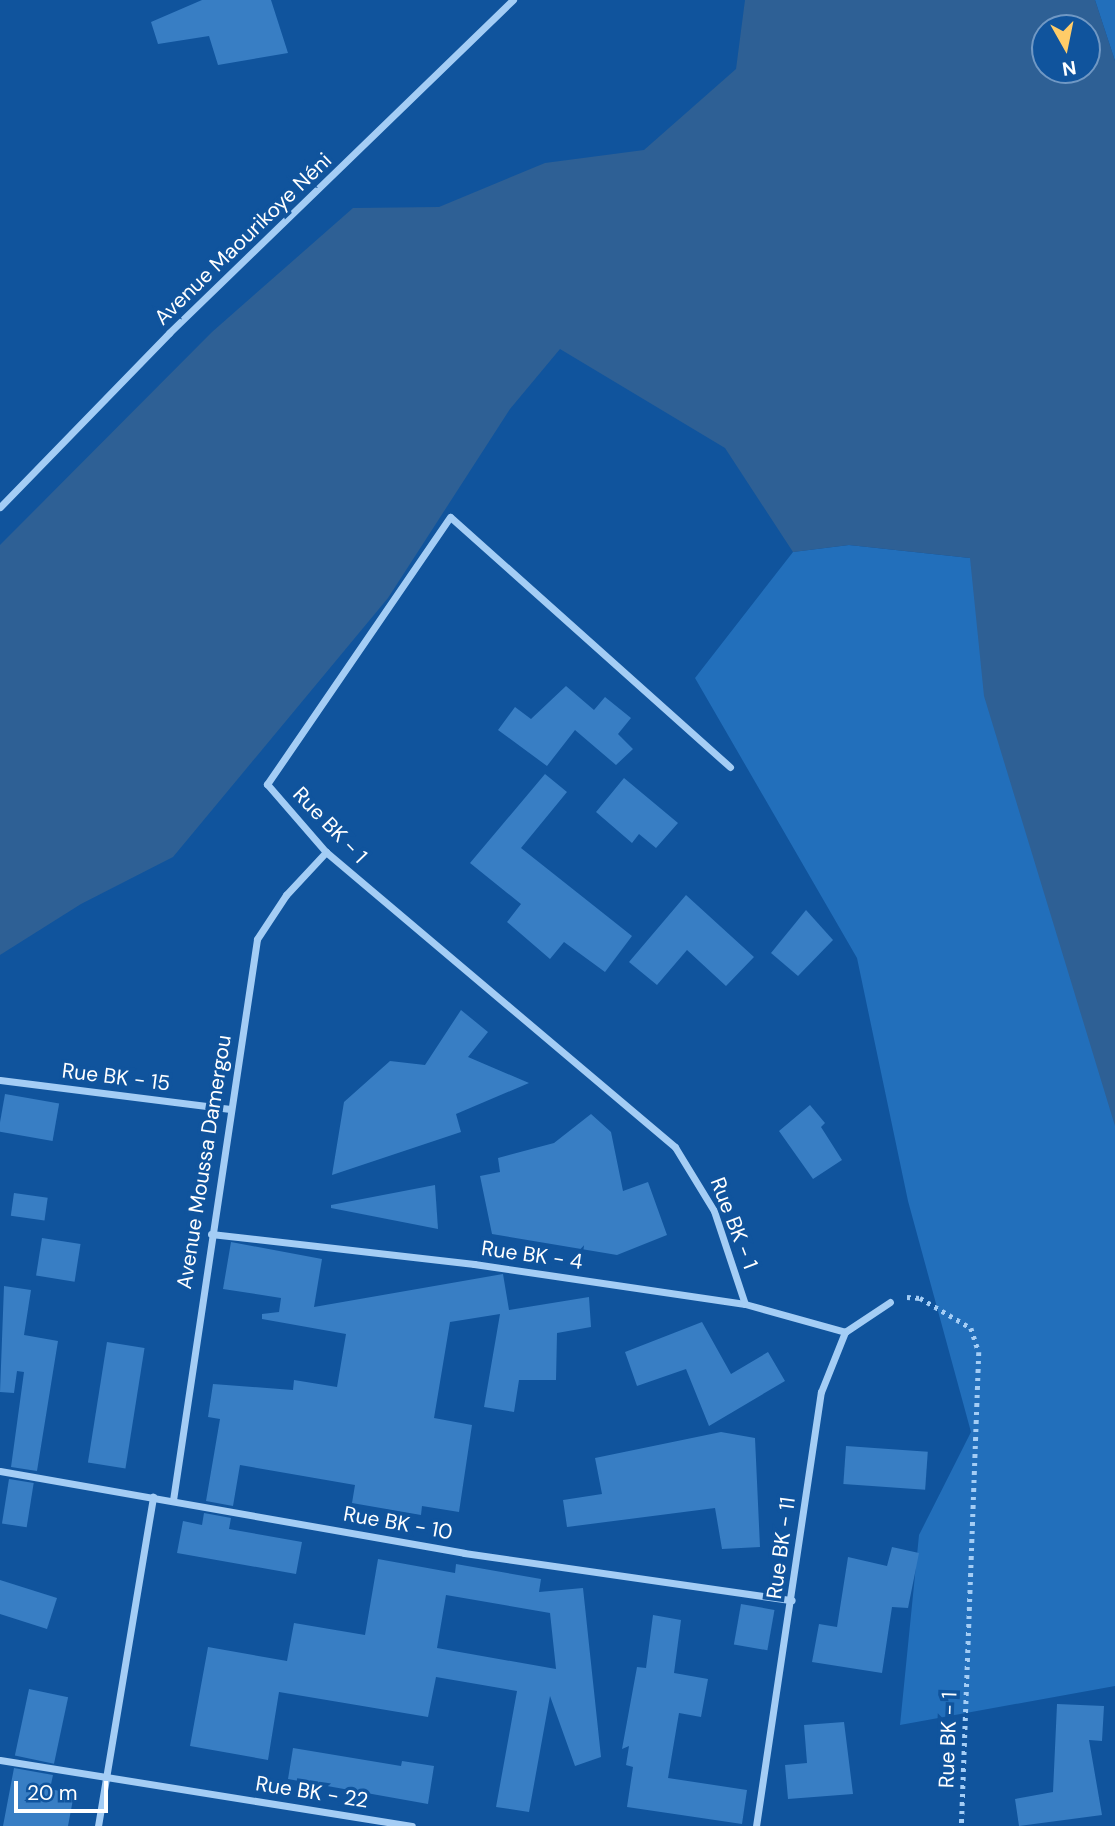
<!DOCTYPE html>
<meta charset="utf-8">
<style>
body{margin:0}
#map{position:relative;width:1115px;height:1826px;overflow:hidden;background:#10549d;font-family:"DM Sans",sans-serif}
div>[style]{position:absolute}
.green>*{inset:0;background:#226fbb}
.water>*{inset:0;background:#2e6095}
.building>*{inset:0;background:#387ec4;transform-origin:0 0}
.path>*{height:4.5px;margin-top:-2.25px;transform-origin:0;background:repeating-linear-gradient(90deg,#a4cdf5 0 3.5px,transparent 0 8.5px)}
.street>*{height:7px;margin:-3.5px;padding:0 3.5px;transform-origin:3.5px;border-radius:3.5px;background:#a4cdf5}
span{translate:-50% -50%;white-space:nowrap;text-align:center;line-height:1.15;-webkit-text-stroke:7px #10549d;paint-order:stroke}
.street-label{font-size:21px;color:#fff}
.north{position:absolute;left:1031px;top:14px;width:70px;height:70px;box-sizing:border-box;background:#10549d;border:2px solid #7098c4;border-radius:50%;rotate:171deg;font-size:19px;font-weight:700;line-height:28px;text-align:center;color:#fff}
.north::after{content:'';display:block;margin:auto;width:24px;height:32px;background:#ffcc68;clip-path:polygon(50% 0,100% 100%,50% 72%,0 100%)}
.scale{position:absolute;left:14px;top:1781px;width:94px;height:32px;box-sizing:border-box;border:4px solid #fff;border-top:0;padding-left:9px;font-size:21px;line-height:24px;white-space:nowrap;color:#fff;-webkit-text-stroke:5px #10549d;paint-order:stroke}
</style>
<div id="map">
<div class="green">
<i style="clip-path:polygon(1095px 0,1115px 0,1115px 61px)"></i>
<i style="clip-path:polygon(1115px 165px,1115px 1686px,900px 1725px,919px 1535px,971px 1432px,908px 1201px,857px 958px,695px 678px,793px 552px,849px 545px,970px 558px,1045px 318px)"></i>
</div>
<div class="water">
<i style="clip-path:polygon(evenodd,745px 0,1095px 0,1115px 61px,1115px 1126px,984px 696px,970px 558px,849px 545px,793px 552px,725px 448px,560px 349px,510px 409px,388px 598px,173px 857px,81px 904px,0 955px,0 545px,212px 332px,353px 208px,439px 207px,545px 163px,644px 150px,736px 69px,745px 0,1087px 28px,1087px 70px,1045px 70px,1045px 28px,1087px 28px)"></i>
</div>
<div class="building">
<i style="clip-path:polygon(202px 0,271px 0,288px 53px,218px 65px,209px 36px,158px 44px,151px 22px)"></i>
<i style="clip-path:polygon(566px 686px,594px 710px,605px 697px,631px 718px,618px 734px,633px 749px,616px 765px,575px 730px,547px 766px,498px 730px,515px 707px,531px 719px)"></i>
<i style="clip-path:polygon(545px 774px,567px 792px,521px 848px,632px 936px,605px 972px,564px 942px,550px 959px,507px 922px,521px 904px,470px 863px)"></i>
<i style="clip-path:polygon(624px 778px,678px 823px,656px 848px,639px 834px,632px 843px,596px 812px)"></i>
<i style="clip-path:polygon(686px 895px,754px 957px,726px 986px,687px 950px,657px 985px,629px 962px)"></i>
<i style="clip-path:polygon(806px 910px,833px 940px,798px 976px,771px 953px)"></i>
<i style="clip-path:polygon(461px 1010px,488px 1032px,468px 1057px,529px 1083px,456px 1114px,461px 1132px,332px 1175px,344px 1102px,390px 1061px,425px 1065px)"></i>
<i style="left:5px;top:1094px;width:55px;height:38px;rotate:10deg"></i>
<i style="clip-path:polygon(810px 1105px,825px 1123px,821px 1127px,842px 1160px,813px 1179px,779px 1131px)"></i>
<i style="clip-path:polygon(591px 1114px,611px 1132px,623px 1191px,648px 1182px,667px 1235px,617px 1255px,492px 1234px,480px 1176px,500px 1172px,498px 1158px,554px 1143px)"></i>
<i style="clip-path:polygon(435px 1185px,438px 1229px,331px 1208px,331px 1205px)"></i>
<i style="left:14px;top:1193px;width:34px;height:23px;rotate:8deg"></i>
<i style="left:42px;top:1238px;width:39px;height:38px;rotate:9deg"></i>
<i style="clip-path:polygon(231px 1242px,322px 1259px,314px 1307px,503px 1274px,509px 1310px,589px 1297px,591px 1327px,557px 1333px,556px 1380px,519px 1380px,514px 1412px,484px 1407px,500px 1314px,450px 1322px,434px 1418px,472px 1425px,459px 1512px,422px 1506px,421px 1515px,352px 1503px,355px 1485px,240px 1465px,233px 1506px,206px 1501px,220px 1419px,208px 1417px,213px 1384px,293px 1390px,294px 1380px,337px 1387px,346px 1334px,262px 1319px,262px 1314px,279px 1312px,281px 1298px,223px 1289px)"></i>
<i style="clip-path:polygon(4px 1286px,31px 1290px,24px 1335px,58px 1341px,37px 1471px,11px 1467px,24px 1372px,17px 1371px,14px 1393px,0 1392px)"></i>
<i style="clip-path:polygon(702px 1322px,731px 1374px,768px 1352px,785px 1381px,709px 1426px,686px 1369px,637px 1386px,625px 1352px)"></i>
<i style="left:107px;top:1342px;width:38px;height:122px;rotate:9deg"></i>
<i style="clip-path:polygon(721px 1432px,755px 1438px,760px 1547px,722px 1549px,715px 1508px,567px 1527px,563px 1500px,602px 1494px,595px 1458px)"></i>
<i style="left:846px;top:1446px;width:82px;height:38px;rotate:4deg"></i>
<i style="left:9px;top:1479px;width:25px;height:45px;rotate:9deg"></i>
<i style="clip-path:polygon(204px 1513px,231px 1518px,229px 1529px,302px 1542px,296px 1574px,177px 1553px,183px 1521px,202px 1525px)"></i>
<i style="clip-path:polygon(892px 1547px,919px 1553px,908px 1608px,892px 1607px,882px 1673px,812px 1662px,819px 1624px,837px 1627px,848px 1557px,887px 1566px)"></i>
<i style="clip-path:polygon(evenodd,378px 1559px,455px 1573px,456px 1564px,541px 1579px,539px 1592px,583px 1588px,601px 1757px,575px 1766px,550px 1696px,529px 1812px,496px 1807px,517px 1691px,436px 1677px,428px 1717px,279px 1692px,268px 1760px,190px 1746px,208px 1647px,287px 1661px,294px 1623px,365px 1635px,378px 1559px,446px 1595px,550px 1613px,556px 1669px,437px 1648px,446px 1595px)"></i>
<i style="clip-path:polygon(0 1580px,57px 1598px,47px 1629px,0 1614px)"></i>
<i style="left:741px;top:1604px;width:34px;height:41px;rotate:10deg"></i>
<i style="clip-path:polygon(653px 1615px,681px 1620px,674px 1673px,708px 1679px,701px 1717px,679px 1713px,668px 1778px,747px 1790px,742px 1824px,627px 1807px,633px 1767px,626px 1765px,629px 1746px,622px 1749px,637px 1667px,646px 1668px)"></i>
<i style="left:29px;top:1689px;width:40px;height:68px;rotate:12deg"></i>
<i style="clip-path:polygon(1057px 1704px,1104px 1706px,1102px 1741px,1089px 1740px,1102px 1815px,1019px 1826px,1015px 1799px,1053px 1792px)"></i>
<i style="clip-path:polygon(844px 1722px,853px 1794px,788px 1799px,785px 1765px,807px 1763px,804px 1725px)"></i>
<i style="clip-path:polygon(293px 1748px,401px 1766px,402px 1761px,434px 1766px,428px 1804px,288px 1779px)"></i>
<i style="clip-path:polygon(14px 1768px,53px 1775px,50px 1789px,74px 1794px,68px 1826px,3px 1826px)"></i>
</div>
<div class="path">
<i style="left:907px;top:1297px;width:13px;rotate:4deg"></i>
<i style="left:920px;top:1298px;width:59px;rotate:30.5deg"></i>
<i style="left:971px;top:1328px;width:25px;rotate:72deg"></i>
<i style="left:979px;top:1352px;width:474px;rotate:92.1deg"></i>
</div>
<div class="street">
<i style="left:0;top:507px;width:243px;rotate:-45.8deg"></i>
<i style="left:169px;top:333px;width:479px;rotate:-44.1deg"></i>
<i style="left:730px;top:767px;width:375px;rotate:-138.2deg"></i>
<i style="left:450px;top:517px;width:324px;rotate:124.4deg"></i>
<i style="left:267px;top:784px;width:90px;rotate:49.1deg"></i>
<i style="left:326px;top:852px;width:457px;rotate:40.2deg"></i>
<i style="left:675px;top:1147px;width:75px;rotate:58.6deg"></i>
<i style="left:714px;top:1211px;width:98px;rotate:71.6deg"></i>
<i style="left:0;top:1080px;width:230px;rotate:7.2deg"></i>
<i style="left:211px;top:1234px;width:265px;rotate:6.5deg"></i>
<i style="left:474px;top:1264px;width:274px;rotate:8.4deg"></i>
<i style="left:745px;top:1304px;width:104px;rotate:15.6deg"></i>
<i style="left:0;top:1471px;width:471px;rotate:10deg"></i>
<i style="left:464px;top:1553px;width:331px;rotate:8.2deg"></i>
<i style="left:173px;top:1500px;width:567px;rotate:-81.48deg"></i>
<i style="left:257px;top:939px;width:53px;rotate:-56.6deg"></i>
<i style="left:286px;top:895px;width:59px;rotate:-47.1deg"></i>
<i style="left:0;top:1760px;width:417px;rotate:9.1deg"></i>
<i style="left:98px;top:1826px;width:334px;rotate:-80.5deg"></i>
<i style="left:756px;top:1826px;width:439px;rotate:-81.5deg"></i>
<i style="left:821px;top:1392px;width:65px;rotate:-68.2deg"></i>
<i style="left:845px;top:1332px;width:54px;rotate:-33.7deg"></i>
</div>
<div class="street-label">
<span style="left:243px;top:239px;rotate:-44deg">Avenue Maourikoye Néni</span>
<span style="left:330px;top:825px;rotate:46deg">Rue BK - 1</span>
<span style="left:116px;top:1077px;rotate:7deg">Rue BK - 15</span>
<span style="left:204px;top:1162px;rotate:-81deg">Avenue Moussa Damergou</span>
<span style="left:734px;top:1223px;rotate:69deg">Rue BK - 1</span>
<span style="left:532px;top:1255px;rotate:8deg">Rue BK - 4</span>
<span style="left:398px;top:1523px;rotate:10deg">Rue BK - 10</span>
<span style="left:781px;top:1548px;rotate:-82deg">Rue BK - 11</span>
<span style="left:948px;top:1740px;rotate:-88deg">Rue BK - 1</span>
<span style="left:312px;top:1792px;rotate:9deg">Rue BK - 22</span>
</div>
<div class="north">N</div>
<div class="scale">20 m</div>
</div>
